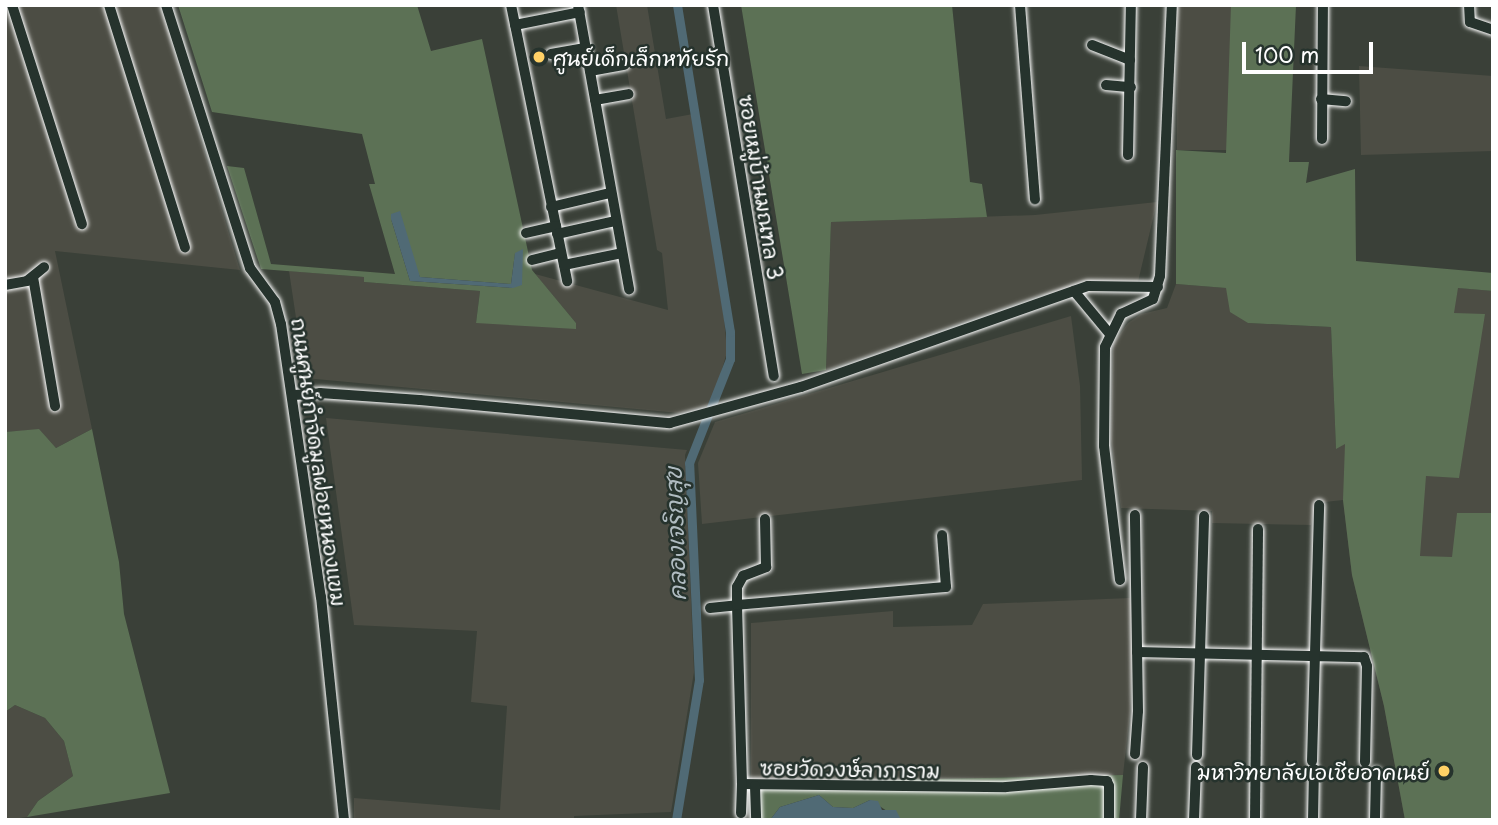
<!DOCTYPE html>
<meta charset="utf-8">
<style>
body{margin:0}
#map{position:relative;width:1498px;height:825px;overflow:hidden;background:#3a4038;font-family:"Playpen Sans","Playpen Sans Thai",sans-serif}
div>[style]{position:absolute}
.built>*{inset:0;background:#4c4d44;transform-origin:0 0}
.green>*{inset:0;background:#5c7155}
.water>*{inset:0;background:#506a75}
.canal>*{height:9px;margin:-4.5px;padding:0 4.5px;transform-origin:4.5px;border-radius:4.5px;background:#506a75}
.roads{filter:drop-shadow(0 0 2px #fff) drop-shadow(0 0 2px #fff)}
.minor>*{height:10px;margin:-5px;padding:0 5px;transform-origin:5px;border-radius:5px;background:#26332d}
.dots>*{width:19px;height:19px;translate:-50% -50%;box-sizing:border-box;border:4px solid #26332d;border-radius:50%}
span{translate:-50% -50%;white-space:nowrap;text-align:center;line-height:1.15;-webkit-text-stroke:5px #26332d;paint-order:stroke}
.poi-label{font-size:21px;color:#fff}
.left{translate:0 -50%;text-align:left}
.right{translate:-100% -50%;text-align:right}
.street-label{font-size:21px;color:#fff}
.water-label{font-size:23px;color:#b0bcc1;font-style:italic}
.frame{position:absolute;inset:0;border:7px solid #fff;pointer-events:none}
.scale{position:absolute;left:1242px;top:42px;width:131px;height:32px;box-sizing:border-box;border:4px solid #fff;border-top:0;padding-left:9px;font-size:21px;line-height:24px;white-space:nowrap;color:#fff;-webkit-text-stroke:5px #26332d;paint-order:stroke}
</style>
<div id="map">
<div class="built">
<i style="clip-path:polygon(5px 5px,160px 5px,240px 270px,55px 251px,92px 429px,56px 448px,39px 430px,5px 432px)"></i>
<i style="clip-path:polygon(616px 5px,647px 5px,666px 119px,693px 114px,723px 306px,727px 352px,712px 404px,679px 413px,305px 378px,289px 271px,364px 277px,364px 282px,480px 291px,476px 323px,576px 323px,535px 274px,668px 310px,662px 253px,657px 250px)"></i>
<i style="left:1177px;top:5px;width:54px;height:145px"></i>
<i style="clip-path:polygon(1359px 66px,1493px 76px,1493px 151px,1361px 155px)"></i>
<i style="clip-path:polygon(1157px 202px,1136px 290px,1040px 295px,826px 370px,831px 222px,1035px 215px)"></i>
<i style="clip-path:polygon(1352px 278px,1493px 291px,1493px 820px,1405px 820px,1384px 706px,1352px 575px,1343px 500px,1316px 503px,1311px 525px,1212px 523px,1212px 511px,1121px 508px,1111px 439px,1113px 344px,1128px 323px,1141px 314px,1167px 308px,1176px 284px,1227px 288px,1248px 323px,1331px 327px,1336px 448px)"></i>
<i style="clip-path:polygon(1071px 316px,1080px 386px,1082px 480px,702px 524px,698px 463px,715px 422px)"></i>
<i style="clip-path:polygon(326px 418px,687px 450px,685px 455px,694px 672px,671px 812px,574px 816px,574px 820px,354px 820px,354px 798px,500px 810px,507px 706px,471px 702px,477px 631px,354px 625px)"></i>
<i style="clip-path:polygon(1130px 598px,1133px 622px,1130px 713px,1123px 775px,751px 783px,751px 623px,893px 611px,893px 627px,972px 625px,983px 604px)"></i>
<i style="clip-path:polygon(15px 705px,45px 718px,64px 741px,73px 776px,38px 801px,27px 817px,5px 820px,5px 712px)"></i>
</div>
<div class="green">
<i style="clip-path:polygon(evenodd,178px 5px,417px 5px,431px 51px,482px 39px,532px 270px,576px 323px,576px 329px,476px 323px,480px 291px,364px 282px,364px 277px,261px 269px,227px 166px,244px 168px,271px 264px,395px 274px,369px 184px,375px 184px,362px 134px,212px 112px,178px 5px,391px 219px,420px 277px,511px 284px,515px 253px,513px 288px,410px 281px,391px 219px)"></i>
<i style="clip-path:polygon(741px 5px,952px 5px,970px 182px,982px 184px,987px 217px,831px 222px,826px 370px,802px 374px)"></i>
<i style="clip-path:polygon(1231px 5px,1296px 5px,1289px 162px,1309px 162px,1306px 183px,1355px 169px,1356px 261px,1493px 273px,1493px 291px,1458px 288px,1454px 313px,1485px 314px,1459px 478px,1426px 476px,1420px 556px,1452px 557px,1457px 513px,1493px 513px,1493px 820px,1405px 820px,1384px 706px,1352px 575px,1343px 500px,1345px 444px,1336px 449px,1331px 327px,1248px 323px,1230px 312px,1226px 288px,1176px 284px,1176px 150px,1226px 153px)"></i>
<i style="clip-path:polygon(39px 429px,56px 448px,92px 429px,119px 562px,124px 614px,170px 793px,27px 817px,38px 801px,73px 776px,64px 741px,45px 718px,15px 705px,5px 712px,5px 432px)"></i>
<i style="clip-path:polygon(1123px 775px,1119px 820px,901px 820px,870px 800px,853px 808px,833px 807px,819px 795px,780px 807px,770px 820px,751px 820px,751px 783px)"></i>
</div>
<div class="water">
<i style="clip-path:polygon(400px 211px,420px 277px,511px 284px,515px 253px,523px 249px,522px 285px,513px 288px,410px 281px,391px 219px,391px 214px)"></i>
<i style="clip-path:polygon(819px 795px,833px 807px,853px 808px,870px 800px,878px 801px,882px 810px,896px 810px,901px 820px,770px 820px,780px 807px)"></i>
</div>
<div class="canal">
<i style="left:676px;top:820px;width:142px;rotate:-80.7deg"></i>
<i style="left:699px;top:680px;width:217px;rotate:-92.6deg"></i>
<i style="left:689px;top:463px;width:112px;rotate:-68.5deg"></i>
<i style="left:730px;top:359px;width:27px;rotate:-90deg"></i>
<i style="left:730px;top:332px;width:331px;rotate:-99.2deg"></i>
</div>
<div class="roads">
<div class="minor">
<i style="left:12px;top:5px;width:230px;rotate:72.3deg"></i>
<i style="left:109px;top:5px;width:254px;rotate:72.6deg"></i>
<i style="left:166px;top:5px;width:276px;rotate:72.3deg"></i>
<i style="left:250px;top:268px;width:42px;rotate:53.7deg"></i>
<i style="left:275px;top:302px;width:23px;rotate:75deg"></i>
<i style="left:281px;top:324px;width:276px;rotate:81.7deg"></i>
<i style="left:321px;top:597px;width:224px;rotate:84.1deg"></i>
<i style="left:511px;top:5px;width:282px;rotate:78.5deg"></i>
<i style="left:578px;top:5px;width:289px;rotate:79.8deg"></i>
<i style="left:713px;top:5px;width:376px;rotate:80.7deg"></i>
<i style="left:1020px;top:5px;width:195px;rotate:85.6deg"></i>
<i style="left:1469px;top:5px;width:17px;rotate:87deg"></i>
<i style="left:1470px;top:22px;width:24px;rotate:19deg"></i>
<i style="left:515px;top:25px;width:66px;rotate:-11.3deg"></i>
<i style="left:1092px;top:45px;width:41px;rotate:21.5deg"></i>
<i style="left:551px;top:54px;width:36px;rotate:-10deg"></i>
<i style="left:590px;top:71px;width:35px;rotate:-10deg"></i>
<i style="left:1106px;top:85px;width:25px;rotate:5deg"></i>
<i style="left:1321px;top:99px;width:25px;rotate:5deg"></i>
<i style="left:595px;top:100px;width:34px;rotate:-10deg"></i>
<i style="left:1322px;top:139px;width:134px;rotate:-89.6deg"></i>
<i style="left:1128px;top:155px;width:150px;rotate:-88.9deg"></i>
<i style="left:551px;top:207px;width:61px;rotate:-13.3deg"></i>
<i style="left:526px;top:233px;width:31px;rotate:-13deg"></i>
<i style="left:557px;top:234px;width:59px;rotate:-12.6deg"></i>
<i style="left:532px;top:260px;width:30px;rotate:-14deg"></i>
<i style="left:564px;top:265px;width:59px;rotate:-11.7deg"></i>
<i style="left:33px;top:277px;width:131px;rotate:80.3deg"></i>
<i style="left:5px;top:285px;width:22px;rotate:-10deg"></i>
<i style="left:27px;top:281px;width:22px;rotate:-39deg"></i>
<i style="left:1074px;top:291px;width:55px;rotate:50.2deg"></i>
<i style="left:294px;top:395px;width:26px;rotate:-4deg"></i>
<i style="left:320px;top:393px;width:100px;rotate:4deg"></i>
<i style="left:420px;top:400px;width:251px;rotate:5.3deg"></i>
<i style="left:670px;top:423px;width:136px;rotate:-15.4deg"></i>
<i style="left:801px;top:387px;width:304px;rotate:-19.4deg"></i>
<i style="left:1088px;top:286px;width:70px;rotate:0.8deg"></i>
<i style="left:942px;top:535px;width:52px;rotate:85.6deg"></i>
<i style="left:946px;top:587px;width:210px;rotate:175.1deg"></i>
<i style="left:737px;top:605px;width:179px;rotate:88.4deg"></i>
<i style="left:742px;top:784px;width:264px;rotate:0.7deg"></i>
<i style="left:1006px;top:787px;width:85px;rotate:-4.7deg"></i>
<i style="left:1091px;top:780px;width:16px;rotate:4deg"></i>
<i style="left:1107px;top:781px;width:5px;rotate:68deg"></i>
<i style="left:1109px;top:786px;width:34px;rotate:90deg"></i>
<i style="left:1120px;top:580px;width:135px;rotate:-96.8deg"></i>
<i style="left:1104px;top:446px;width:99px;rotate:-89.4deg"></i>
<i style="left:1105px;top:347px;width:37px;rotate:-64deg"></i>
<i style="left:1121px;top:314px;width:35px;rotate:-25deg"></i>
<i style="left:1153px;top:299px;width:24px;rotate:-73deg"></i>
<i style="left:1160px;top:276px;width:271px;rotate:-87.5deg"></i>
<i style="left:710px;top:608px;width:27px;rotate:-6deg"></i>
<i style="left:737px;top:605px;width:18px;rotate:-90deg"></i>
<i style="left:737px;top:587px;width:13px;rotate:-61deg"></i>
<i style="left:743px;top:576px;width:25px;rotate:-21deg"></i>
<i style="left:766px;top:567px;width:48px;rotate:-91.2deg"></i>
<i style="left:1137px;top:652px;width:227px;rotate:1.3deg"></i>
<i style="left:1364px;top:657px;width:9px;rotate:72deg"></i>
<i style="left:1367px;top:666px;width:96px;rotate:91.2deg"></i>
<i style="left:1135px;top:754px;width:43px;rotate:-86deg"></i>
<i style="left:1138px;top:711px;width:196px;rotate:-90.9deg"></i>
<i style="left:1197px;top:755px;width:239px;rotate:-88.3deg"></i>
<i style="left:1312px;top:761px;width:256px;rotate:-88.4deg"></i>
<i style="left:755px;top:786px;width:34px;rotate:88deg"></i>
<i style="left:741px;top:813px;width:29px;rotate:-88deg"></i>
<i style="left:1141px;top:820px;width:53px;rotate:-87.8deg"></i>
<i style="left:1194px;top:820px;width:53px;rotate:-87.8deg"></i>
<i style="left:1255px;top:820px;width:291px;rotate:-89.4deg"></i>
<i style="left:1313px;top:820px;width:51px;rotate:-88.9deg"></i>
<i style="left:1375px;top:820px;width:48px;rotate:-88.8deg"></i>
</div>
</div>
<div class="dots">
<i style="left:539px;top:57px;background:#ffd166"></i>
<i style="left:1444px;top:771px;background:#ffd166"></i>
</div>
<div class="poi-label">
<span class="left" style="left:553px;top:57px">ศูนย์เด็กเล็กหทัยรัก</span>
<span class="right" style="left:1430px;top:771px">มหาวิทยาลัยเอเชียอาคเนย์</span>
</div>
<div class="street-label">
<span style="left:762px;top:187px;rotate:81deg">ซอยหมู่บ้านมณฑล 3</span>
<span style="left:320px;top:462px;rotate:82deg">ถนนศูนย์กำจัดมูลฝอยหนองแขม</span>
<span style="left:850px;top:768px;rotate:1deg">ซอยวัดวงษ์ลาภาราม</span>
</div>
<div class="water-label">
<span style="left:675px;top:534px;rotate:-92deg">คลองเจริญสุข</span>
</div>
<div class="frame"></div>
<div class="scale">100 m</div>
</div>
